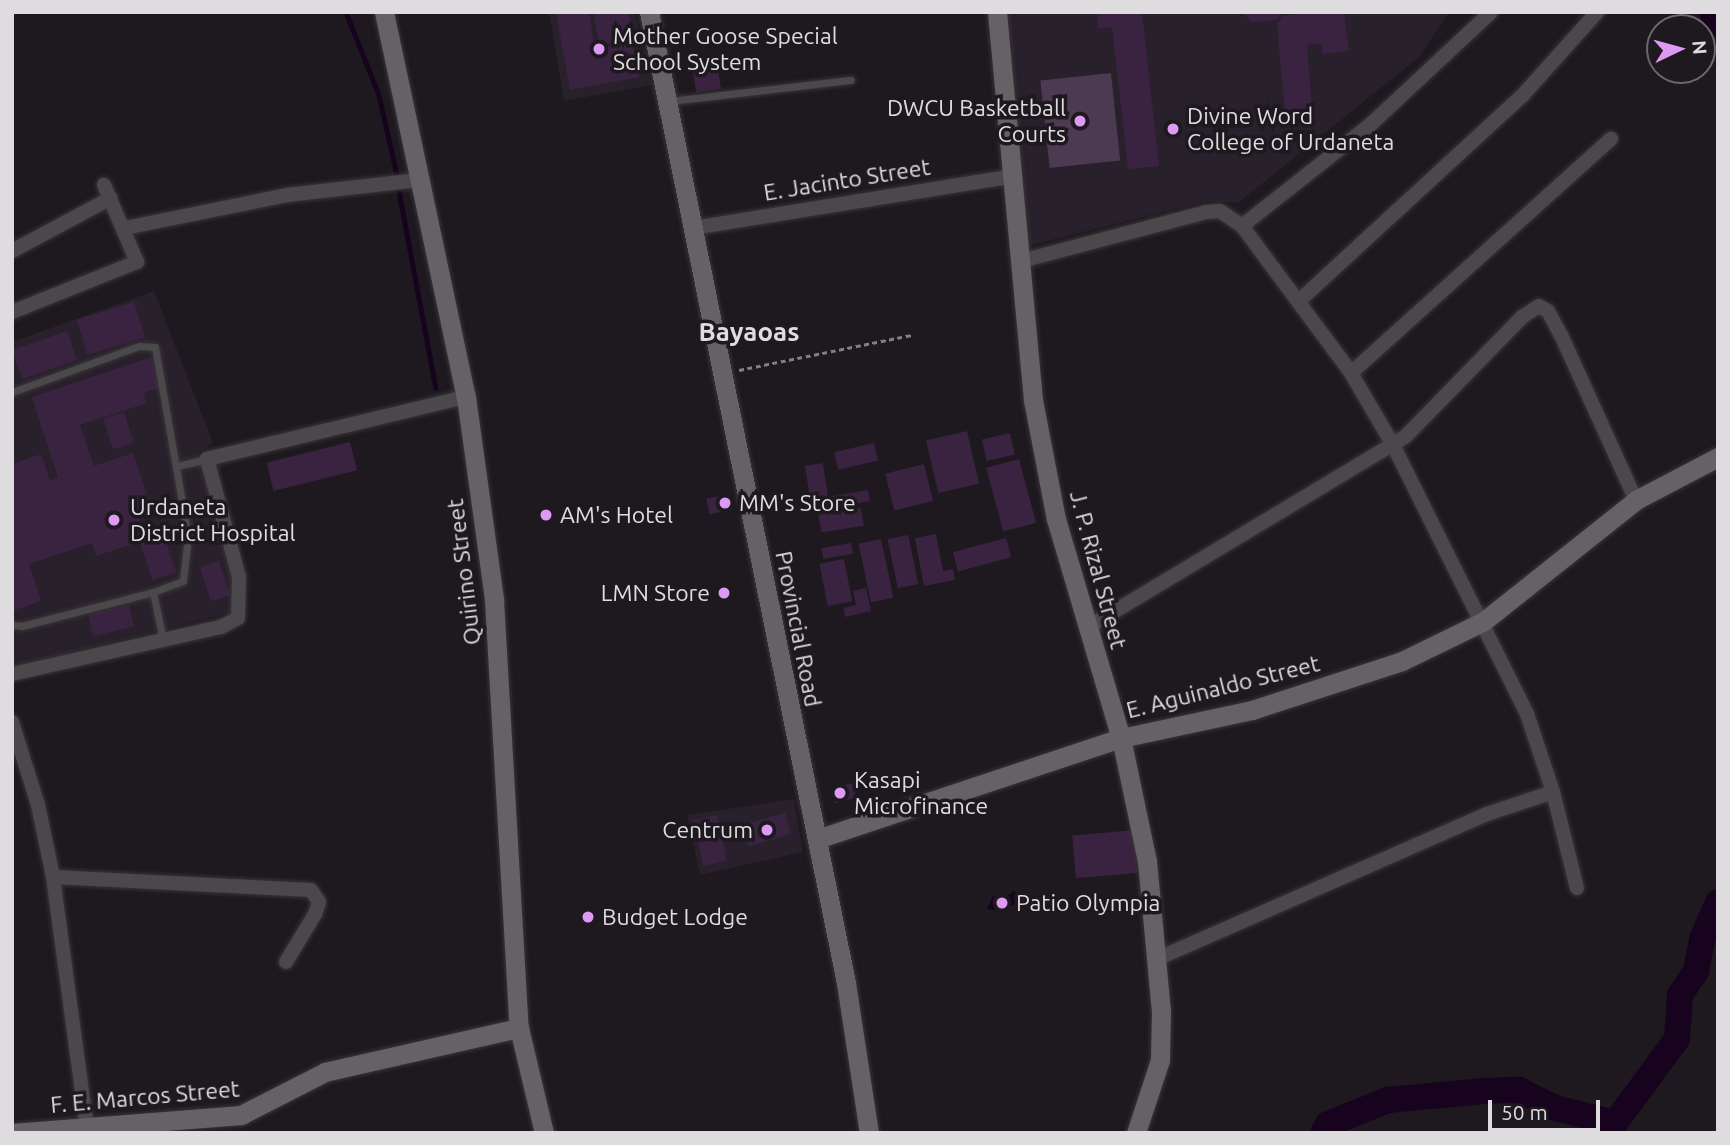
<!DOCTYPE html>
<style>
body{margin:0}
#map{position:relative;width:1730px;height:1145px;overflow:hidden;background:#1d191e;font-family:Ubuntu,sans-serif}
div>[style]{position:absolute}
.built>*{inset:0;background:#28202a}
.green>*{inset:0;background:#4c3952;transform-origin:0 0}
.water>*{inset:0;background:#17031e}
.stream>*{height:4.5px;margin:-2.25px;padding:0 2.25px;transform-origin:2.25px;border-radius:2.25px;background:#17031e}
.river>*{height:26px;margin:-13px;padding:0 13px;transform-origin:13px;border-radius:13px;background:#17031e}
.building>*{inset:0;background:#3a2341;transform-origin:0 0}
.path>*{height:2.5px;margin-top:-1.25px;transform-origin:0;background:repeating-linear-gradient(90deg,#838084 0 5px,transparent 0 8.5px)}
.roads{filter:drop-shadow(0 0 2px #383439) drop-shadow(0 0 2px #383439)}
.lane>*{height:7px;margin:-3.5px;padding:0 3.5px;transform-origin:3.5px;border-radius:3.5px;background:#4a484b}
.street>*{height:14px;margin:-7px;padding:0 7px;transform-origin:7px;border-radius:7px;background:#4a484b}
.secondary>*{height:19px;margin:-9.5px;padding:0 9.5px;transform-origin:9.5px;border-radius:9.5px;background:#656266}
.dots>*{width:19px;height:19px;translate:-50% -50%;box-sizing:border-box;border:4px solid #1d191e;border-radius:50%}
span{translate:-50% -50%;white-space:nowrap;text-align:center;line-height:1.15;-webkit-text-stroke:7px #1d191e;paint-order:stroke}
.poi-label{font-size:23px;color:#dfdce0}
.left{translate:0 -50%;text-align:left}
.right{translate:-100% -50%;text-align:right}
.street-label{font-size:23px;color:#dfdce0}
.quarter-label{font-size:26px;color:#dfdce0;font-weight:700}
.frame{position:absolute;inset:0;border:14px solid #dfdce0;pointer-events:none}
.north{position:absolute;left:1646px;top:14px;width:70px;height:70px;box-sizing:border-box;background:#1d191e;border:2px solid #6b676c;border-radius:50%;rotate:85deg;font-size:19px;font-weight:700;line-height:28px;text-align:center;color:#dfdce0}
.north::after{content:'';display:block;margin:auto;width:24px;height:32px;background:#dd99f3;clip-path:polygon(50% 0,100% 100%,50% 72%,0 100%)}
.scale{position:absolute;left:1488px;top:1100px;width:112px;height:32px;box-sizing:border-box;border:4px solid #dfdce0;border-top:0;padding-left:9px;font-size:21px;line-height:24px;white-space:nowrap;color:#dfdce0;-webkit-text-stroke:5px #1d191e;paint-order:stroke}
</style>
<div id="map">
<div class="built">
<i style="clip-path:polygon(549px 12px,635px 12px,652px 85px,564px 101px)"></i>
<i style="clip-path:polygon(1006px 12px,1449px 12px,1419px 57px,1238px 203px,1207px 201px,1027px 246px)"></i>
<i style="clip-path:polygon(154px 291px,213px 443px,198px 453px,234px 587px,234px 606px,229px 613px,12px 667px,12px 342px)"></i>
<i style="clip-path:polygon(794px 799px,803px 852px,700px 875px,687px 815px)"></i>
</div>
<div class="green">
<i style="left:1111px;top:73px;width:88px;height:71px;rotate:84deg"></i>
</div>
<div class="water">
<i style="clip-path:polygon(1014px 891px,1020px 896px,1016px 904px,1000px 911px,987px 909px,993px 896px,1004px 898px)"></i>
</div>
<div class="stream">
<i style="left:346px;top:12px;width:89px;rotate:68.3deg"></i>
<i style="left:379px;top:95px;width:82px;rotate:77.3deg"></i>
<i style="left:399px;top:191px;width:200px;rotate:79.4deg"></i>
</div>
<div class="river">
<i style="left:1712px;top:12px;width:13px;rotate:63deg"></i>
<i style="left:1323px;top:1133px;width:10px;rotate:-61deg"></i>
<i style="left:1328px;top:1124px;width:65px;rotate:-21.8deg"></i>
<i style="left:1388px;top:1100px;width:96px;rotate:-5.4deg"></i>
<i style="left:1484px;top:1091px;width:35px;rotate:-2deg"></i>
<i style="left:1519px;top:1090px;width:40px;rotate:26.6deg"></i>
<i style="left:1555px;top:1108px;width:62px;rotate:14deg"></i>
<i style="left:1615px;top:1123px;width:104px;rotate:-53.6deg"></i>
<i style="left:1677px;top:1039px;width:44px;rotate:-86.1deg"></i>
<i style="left:1680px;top:995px;width:29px;rotate:-56deg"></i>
<i style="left:1696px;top:971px;width:33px;rotate:-79deg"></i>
<i style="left:1702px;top:939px;width:40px;rotate:-66.6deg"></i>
</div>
<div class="building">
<i style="clip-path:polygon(556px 12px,589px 12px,595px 49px,633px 42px,639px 77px,570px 90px)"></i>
<i style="clip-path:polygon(593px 12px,629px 12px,634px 39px,599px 45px)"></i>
<i style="clip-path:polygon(1097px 12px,1142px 12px,1159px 166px,1128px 169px,1112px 27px,1098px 29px)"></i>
<i style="clip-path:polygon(1243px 12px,1282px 12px,1277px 20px,1251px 22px)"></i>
<i style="clip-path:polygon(1308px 12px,1344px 12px,1349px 51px,1322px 54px,1321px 43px,1307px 45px,1312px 110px,1285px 113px,1277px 24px,1282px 16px)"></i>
<i style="left:717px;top:64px;width:25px;height:25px;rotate:81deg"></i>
<i style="left:134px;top:302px;width:37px;height:60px;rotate:73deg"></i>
<i style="left:67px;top:331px;width:31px;height:58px;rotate:71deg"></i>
<i style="clip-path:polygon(152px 357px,162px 387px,143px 393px,147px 403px,80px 425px,94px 466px,133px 453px,153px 513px,139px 517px,142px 527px,128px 531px,133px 544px,96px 556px,92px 543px,29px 564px,41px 601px,12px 611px,12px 464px,41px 454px,50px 480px,58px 478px,32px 397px)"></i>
<i style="left:124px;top:412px;width:32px;height:22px;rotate:72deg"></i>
<i style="left:967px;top:431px;width:54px;height:42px;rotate:77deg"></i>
<i style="left:1010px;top:433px;width:22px;height:29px;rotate:77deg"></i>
<i style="left:350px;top:442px;width:29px;height:86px;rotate:76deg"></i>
<i style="left:874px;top:443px;width:18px;height:41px;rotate:77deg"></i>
<i style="left:1019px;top:459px;width:66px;height:34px;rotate:75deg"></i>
<i style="clip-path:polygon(823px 463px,828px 497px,868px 490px,870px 501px,812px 511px,805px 466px)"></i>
<i style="left:924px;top:464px;width:38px;height:40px;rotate:76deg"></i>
<i style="left:730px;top:494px;width:16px;height:24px;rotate:79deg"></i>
<i style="left:861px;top:508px;width:18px;height:43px;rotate:81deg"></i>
<i style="left:161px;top:526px;width:49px;height:25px;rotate:72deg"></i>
<i style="clip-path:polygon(936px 534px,943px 571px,953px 569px,955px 580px,924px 586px,915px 538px)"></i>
<i style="left:908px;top:535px;width:50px;height:21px;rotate:78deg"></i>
<i style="left:1006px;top:538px;width:20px;height:55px;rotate:75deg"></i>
<i style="left:881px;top:539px;width:60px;height:23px;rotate:78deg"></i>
<i style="left:851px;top:543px;width:11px;height:30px;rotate:80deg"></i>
<i style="left:844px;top:559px;width:43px;height:25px;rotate:79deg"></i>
<i style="left:219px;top:561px;width:36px;height:20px;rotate:72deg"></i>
<i style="clip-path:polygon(866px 588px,871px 611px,845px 617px,844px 608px,856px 605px,853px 591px)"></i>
<i style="left:129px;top:605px;width:22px;height:42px;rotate:77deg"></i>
<i style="left:852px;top:783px;width:15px;height:22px;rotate:74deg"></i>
<i style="left:785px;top:813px;width:22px;height:44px;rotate:74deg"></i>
<i style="left:717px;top:815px;width:47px;height:24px;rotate:78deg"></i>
<i style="left:1135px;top:830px;width:43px;height:63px;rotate:85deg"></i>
</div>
<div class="path">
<i style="left:739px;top:370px;width:176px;rotate:-11.5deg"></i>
</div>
<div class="roads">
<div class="lane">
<i style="left:669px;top:101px;width:183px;rotate:-6.6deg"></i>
<i style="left:12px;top:392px;width:135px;rotate:-19.9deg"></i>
<i style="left:139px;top:346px;width:16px;rotate:4deg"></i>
<i style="left:155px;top:347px;width:192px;rotate:80.1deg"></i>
<i style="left:188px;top:536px;width:45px;rotate:96.3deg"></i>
<i style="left:183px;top:581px;width:32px;rotate:160deg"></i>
<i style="left:153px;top:592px;width:49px;rotate:78.2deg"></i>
<i style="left:177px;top:466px;width:31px;rotate:-13deg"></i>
<i style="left:12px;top:625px;width:10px;rotate:6deg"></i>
<i style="left:22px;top:626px;width:135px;rotate:-14.5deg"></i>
</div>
<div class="street">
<i style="left:1242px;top:226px;width:164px;rotate:-38.3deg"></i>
<i style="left:1371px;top:124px;width:164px;rotate:-43deg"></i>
<i style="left:125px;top:228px;width:165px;rotate:-11.5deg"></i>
<i style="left:287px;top:195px;width:133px;rotate:-6.5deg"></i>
<i style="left:693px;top:228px;width:320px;rotate:-9.2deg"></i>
<i style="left:12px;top:251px;width:112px;rotate:-28.2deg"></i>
<i style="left:1021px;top:261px;width:191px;rotate:-14.8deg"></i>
<i style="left:1206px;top:212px;width:14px;rotate:-4deg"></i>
<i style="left:1220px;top:211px;width:27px;rotate:34deg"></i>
<i style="left:1242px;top:226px;width:183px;rotate:53.4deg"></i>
<i style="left:1351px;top:373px;width:83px;rotate:59.7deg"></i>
<i style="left:1393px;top:445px;width:301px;rotate:63.5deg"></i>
<i style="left:1527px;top:714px;width:82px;rotate:71.6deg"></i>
<i style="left:1553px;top:792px;width:70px;rotate:161.6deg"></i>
<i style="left:1487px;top:814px;width:361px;rotate:156.3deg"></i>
<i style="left:1300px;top:300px;width:301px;rotate:-42.6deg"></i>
<i style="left:1522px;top:96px;width:113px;rotate:-48.2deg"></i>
<i style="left:12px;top:312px;width:135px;rotate:-21.8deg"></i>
<i style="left:137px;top:262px;width:84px;rotate:-113.2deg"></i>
<i style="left:1351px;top:373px;width:350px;rotate:-42deg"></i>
<i style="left:1087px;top:628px;width:371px;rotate:-31deg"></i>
<i style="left:1405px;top:437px;width:168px;rotate:-45.7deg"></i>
<i style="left:1522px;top:317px;width:20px;rotate:-33deg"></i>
<i style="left:1539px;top:306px;width:10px;rotate:29deg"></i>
<i style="left:1548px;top:311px;width:27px;rotate:62deg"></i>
<i style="left:1561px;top:335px;width:181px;rotate:65.6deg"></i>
<i style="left:12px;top:674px;width:214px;rotate:-12.7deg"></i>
<i style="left:221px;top:627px;width:19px;rotate:-28deg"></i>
<i style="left:238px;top:618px;width:41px;rotate:-88.6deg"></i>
<i style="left:239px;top:577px;width:122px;rotate:-105.2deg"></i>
<i style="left:207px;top:459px;width:266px;rotate:-13.5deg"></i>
<i style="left:12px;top:722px;width:87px;rotate:72.6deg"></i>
<i style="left:38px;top:805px;width:74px;rotate:78.2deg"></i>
<i style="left:53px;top:877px;width:253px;rotate:82.3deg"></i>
<i style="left:1553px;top:792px;width:99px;rotate:76deg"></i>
<i style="left:53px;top:877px;width:258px;rotate:2.9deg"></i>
<i style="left:311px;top:890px;width:14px;rotate:56deg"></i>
<i style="left:319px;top:902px;width:13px;rotate:108deg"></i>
<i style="left:315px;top:914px;width:56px;rotate:121.1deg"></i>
</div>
<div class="secondary">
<i style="left:384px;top:12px;width:394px;rotate:78deg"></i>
<i style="left:466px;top:397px;width:205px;rotate:82.1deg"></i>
<i style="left:494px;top:600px;width:429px;rotate:86.7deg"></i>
<i style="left:519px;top:1028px;width:108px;rotate:76.6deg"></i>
<i style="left:649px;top:12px;width:991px;rotate:78.53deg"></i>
<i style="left:846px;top:983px;width:152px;rotate:81.3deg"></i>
<i style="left:997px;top:12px;width:390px;rotate:84.7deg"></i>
<i style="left:1033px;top:400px;width:121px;rotate:79.1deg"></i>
<i style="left:1056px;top:519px;width:228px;rotate:73.5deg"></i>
<i style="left:1121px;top:738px;width:126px;rotate:78.1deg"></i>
<i style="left:1147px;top:861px;width:151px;rotate:84.7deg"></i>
<i style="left:1161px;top:1011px;width:49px;rotate:91.2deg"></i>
<i style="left:1160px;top:1060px;width:77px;rotate:108.2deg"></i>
<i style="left:817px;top:839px;width:320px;rotate:-18.4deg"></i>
<i style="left:1121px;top:738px;width:134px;rotate:-12.1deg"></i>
<i style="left:1252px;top:710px;width:158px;rotate:-18.1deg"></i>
<i style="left:1402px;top:661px;width:91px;rotate:-26deg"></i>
<i style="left:1484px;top:621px;width:194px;rotate:-38.5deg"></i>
<i style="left:1636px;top:500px;width:93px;rotate:-27.7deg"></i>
<i style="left:12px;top:1133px;width:230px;rotate:-4.5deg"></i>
<i style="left:241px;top:1115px;width:94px;rotate:-27.1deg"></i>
<i style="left:325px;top:1072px;width:199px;rotate:-12.8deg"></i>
</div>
</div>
<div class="dots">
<i style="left:599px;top:49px;background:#dd99f3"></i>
<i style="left:1080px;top:121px;background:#dd99f3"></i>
<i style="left:1173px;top:129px;background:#dd99f3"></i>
<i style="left:725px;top:503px;background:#dd99f3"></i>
<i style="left:546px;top:515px;background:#dd99f3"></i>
<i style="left:114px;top:520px;background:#dd99f3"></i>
<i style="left:724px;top:593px;background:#dd99f3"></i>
<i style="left:840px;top:793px;background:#dd99f3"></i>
<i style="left:767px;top:830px;background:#dd99f3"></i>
<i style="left:1002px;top:903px;background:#dd99f3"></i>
<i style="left:588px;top:917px;background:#dd99f3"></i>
</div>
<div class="poi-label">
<span class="left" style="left:613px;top:49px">Mother Goose Special<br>School System</span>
<span class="right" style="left:1066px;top:121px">DWCU Basketball<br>Courts</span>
<span class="left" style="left:1187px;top:129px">Divine Word<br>College of Urdaneta</span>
<span class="left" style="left:739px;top:503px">MM's Store</span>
<span class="left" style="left:130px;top:520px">Urdaneta<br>District Hospital</span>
<span class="left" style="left:560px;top:515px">AM's Hotel</span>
<span class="right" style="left:710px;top:593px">LMN Store</span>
<span class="left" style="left:854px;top:793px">Kasapi<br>Microfinance</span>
<span class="right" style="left:753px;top:830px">Centrum</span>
<span class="left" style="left:1016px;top:903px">Patio Olympia</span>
<span class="left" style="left:602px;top:917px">Budget Lodge</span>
</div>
<div class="street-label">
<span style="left:847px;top:180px;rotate:-9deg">E. Jacinto Street</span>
<span style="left:1098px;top:570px;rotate:75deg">J. P. Rizal Street</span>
<span style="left:464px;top:572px;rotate:-97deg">Quirino Street</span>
<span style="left:798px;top:629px;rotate:79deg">Provincial Road</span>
<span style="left:1223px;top:687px;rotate:-14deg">E. Aguinaldo Street</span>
<span style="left:145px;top:1097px;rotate:-5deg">F. E. Marcos Street</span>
</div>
<div class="quarter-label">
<span style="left:749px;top:332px">Bayaoas</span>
</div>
<div class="frame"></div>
<div class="north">N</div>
<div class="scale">50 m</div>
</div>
